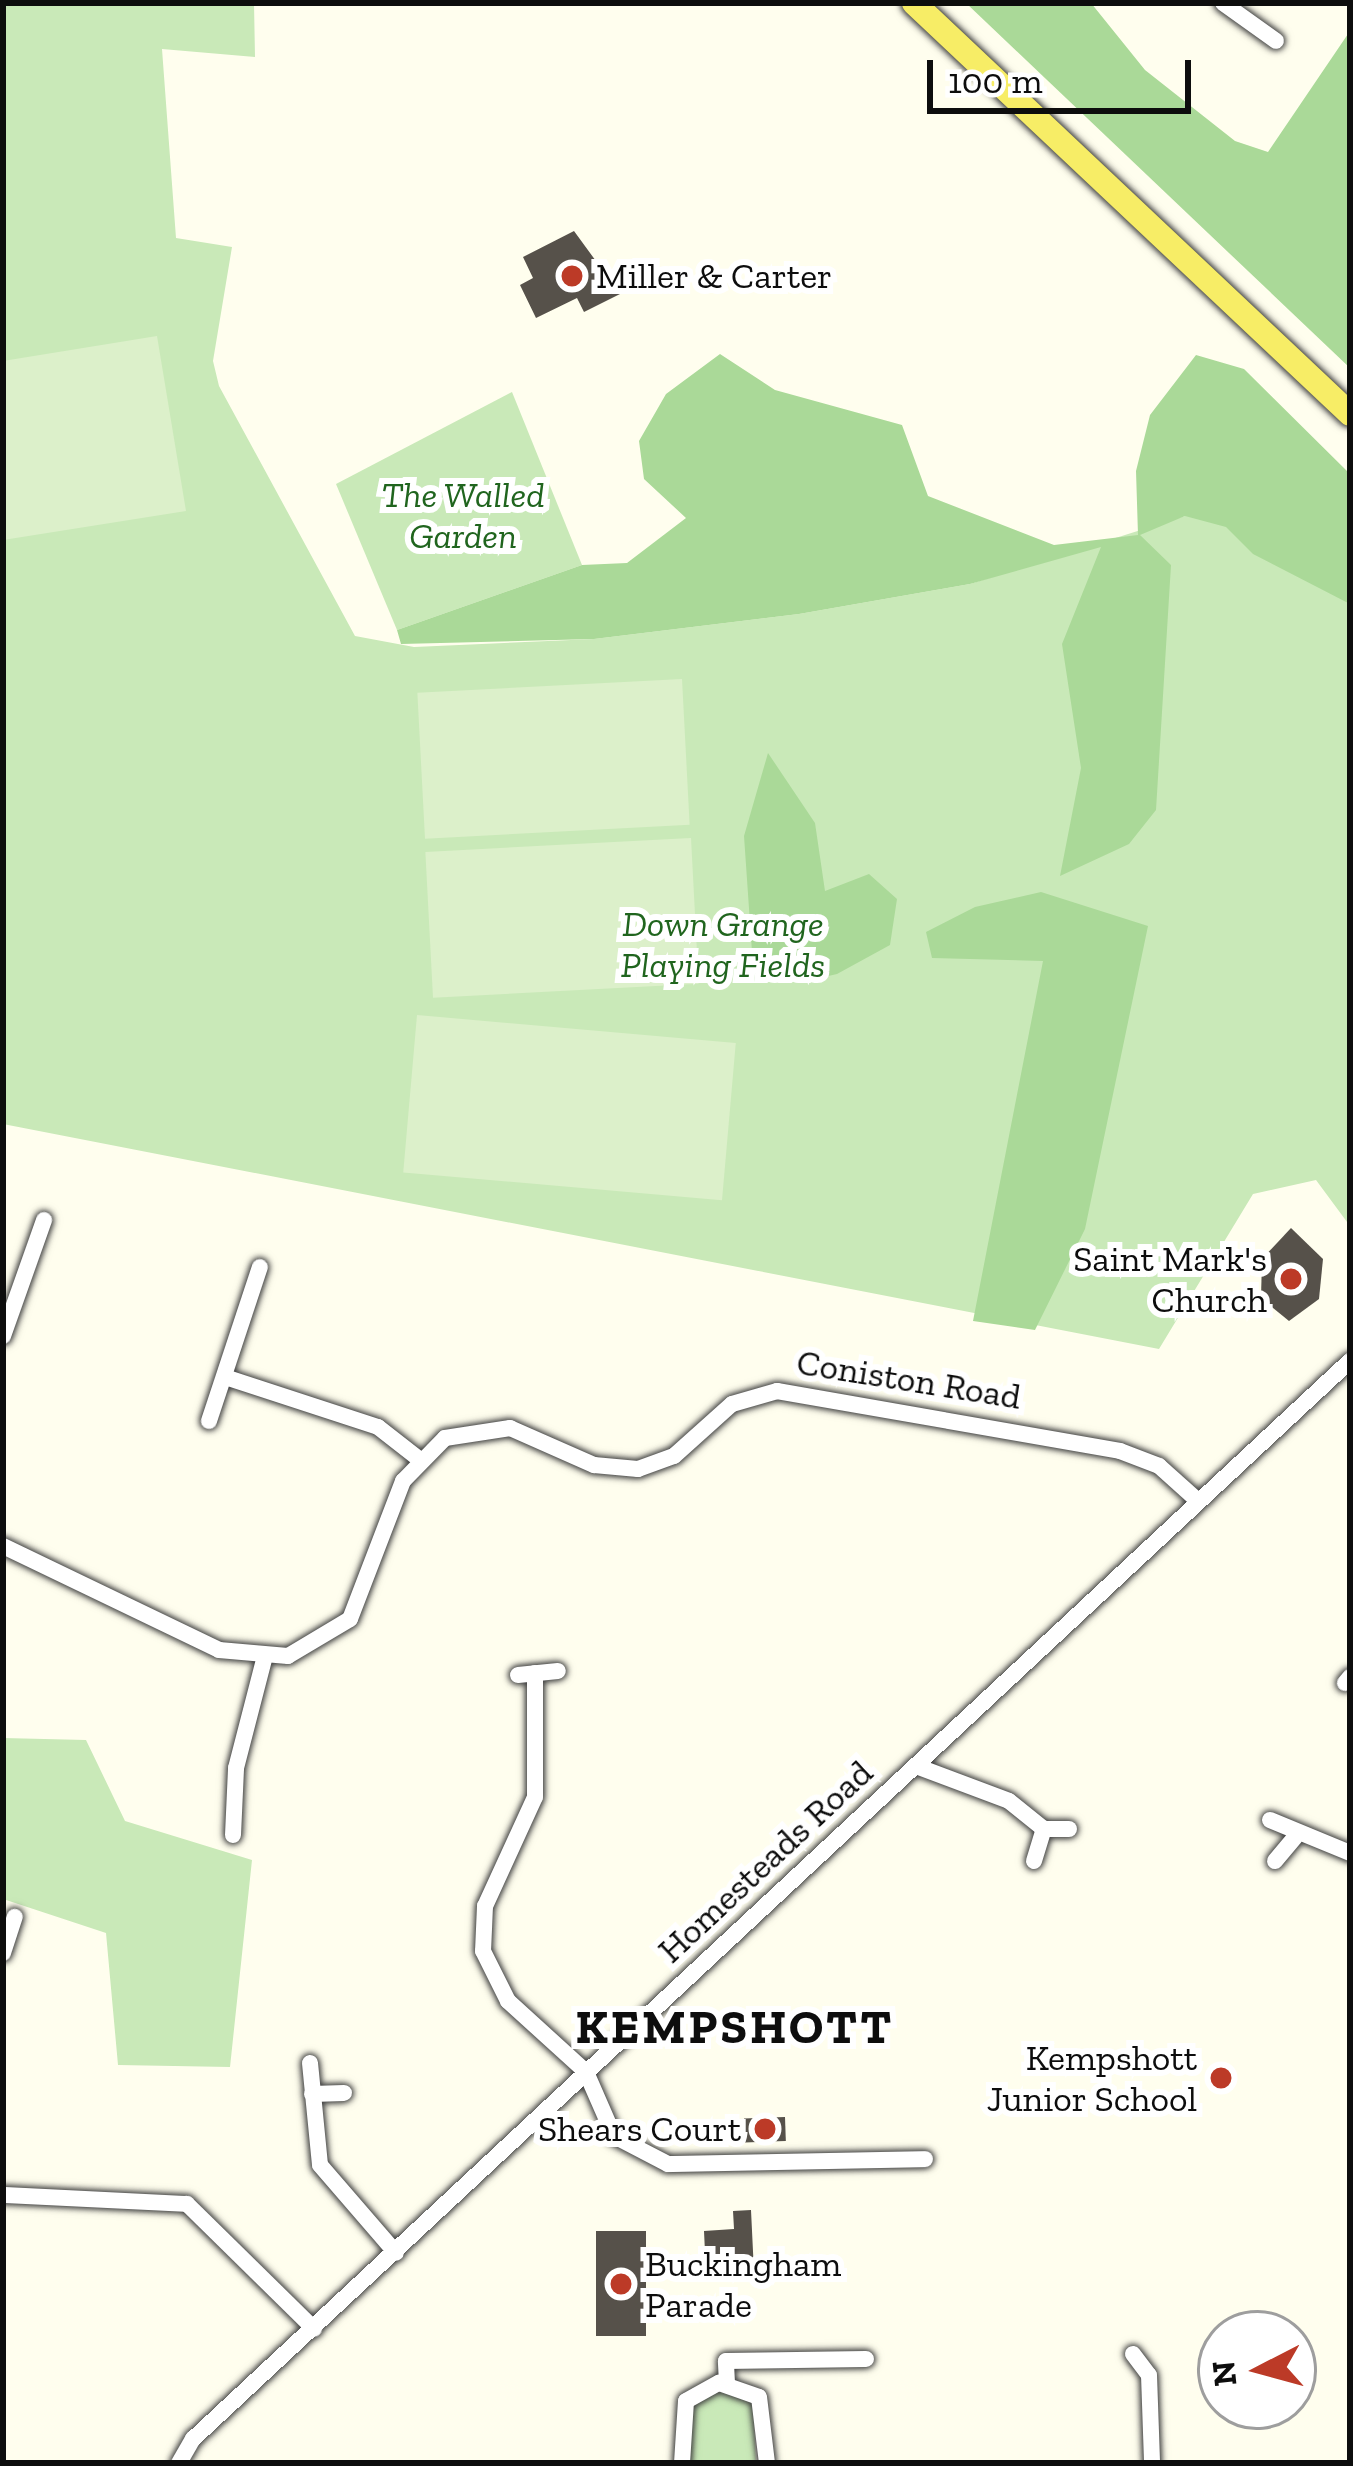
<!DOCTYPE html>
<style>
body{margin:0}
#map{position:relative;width:1353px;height:2466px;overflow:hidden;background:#fffeee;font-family:"Zilla Slab",serif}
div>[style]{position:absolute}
.green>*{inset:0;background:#c9e9b8}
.forest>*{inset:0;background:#aad998}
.pitch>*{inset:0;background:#dcf0ca;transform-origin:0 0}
.building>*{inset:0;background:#56514a;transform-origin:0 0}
.roads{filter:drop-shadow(0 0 3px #404040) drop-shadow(0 0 3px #404040)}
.street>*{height:16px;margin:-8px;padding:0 8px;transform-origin:8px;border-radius:8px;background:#fff}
.primary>*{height:24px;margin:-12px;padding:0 12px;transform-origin:12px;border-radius:12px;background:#f7ed66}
.dots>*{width:33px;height:33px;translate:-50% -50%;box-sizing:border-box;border:6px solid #fff;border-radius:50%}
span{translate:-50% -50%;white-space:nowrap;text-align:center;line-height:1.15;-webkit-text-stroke:12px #fff;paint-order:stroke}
.poi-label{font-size:36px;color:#0d0d0d}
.left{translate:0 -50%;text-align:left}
.right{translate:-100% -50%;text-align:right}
.park-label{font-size:36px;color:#20651e;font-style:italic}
.street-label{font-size:36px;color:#0d0d0d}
.district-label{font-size:48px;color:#0d0d0d;font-weight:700;letter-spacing:3px}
.frame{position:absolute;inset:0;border:6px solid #0d0d0d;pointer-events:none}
.north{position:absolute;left:1197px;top:2310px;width:120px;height:120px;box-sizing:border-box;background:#fff;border:3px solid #9e9e9e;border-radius:50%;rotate:264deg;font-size:33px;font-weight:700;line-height:48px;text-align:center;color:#0d0d0d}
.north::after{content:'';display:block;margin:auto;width:42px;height:54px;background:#bc3a27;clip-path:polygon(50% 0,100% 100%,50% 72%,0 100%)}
.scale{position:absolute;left:927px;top:60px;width:264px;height:54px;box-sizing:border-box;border:6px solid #0d0d0d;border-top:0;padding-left:15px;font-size:36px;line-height:42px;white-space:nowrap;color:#0d0d0d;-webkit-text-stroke:9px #fff;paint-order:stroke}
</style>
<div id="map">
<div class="green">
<i style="clip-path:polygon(3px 3px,254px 3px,255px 57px,162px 49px,176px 238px,232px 247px,213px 361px,219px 386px,355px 636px,414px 647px,594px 639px,799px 614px,970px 584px,1185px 516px,1350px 497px,1350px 1226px,1316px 1180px,1253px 1194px,1159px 1349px,3px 1124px)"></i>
<i style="clip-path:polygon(512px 392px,582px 565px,397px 630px,336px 484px)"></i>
<i style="clip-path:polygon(3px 1738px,86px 1740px,125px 1821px,252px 1860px,230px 2067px,118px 2065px,106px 1933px,3px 1899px)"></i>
<i style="clip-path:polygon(714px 2390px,753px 2402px,756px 2463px,690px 2463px,692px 2406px)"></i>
</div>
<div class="forest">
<i style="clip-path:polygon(966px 3px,1091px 3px,1145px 70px,1235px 141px,1268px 152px,1350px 31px,1350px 368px)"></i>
<i style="clip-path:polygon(720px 354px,775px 390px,902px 425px,928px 496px,1054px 545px,1138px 535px,1136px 471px,1150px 415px,1196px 355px,1244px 369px,1350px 474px,1350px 604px,1253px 554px,1226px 527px,1185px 516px,1140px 535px,1171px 565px,1156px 810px,1129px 844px,1060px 876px,1081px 768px,1062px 644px,1101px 547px,970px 584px,799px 614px,594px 639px,401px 644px,397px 630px,582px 565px,627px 563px,686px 518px,644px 479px,639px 441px,666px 394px)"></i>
<i style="clip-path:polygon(768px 753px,815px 823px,825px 891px,869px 874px,897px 899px,890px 945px,837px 974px,811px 980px,787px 969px,754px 981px,744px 836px)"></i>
<i style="clip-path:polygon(1041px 892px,1148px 926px,1085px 1229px,1035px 1330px,973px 1321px,1043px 961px,932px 958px,926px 932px,975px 907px)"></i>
</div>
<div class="pitch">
<i style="clip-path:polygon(157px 336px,186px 511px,3px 540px,3px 361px)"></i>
<i style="left:682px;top:679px;width:146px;height:265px;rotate:87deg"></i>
<i style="left:691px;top:838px;width:146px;height:266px;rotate:87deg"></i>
<i style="left:417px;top:1015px;width:320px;height:158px;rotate:5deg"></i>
</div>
<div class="building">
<i style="clip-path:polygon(574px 231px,620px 294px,584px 312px,577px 298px,536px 318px,520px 285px,533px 278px,523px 257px)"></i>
<i style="clip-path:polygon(1291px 1228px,1323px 1259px,1319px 1299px,1289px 1321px,1261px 1298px,1262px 1259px)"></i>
<i style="left:785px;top:2117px;width:24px;height:41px;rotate:88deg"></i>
<i style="clip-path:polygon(751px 2210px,754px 2272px,706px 2274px,704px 2231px,734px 2229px,733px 2211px)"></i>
<i style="left:596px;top:2231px;width:50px;height:105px"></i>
</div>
<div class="roads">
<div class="street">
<i style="left:1223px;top:3px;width:65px;rotate:35.6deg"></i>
<i style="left:3px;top:1336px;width:123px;rotate:-70.5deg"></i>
<i style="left:225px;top:1377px;width:161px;rotate:18.1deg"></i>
<i style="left:378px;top:1427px;width:52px;rotate:38deg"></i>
<i style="left:209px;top:1421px;width:162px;rotate:-71.7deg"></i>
<i style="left:3px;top:1546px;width:240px;rotate:25.7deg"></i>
<i style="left:219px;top:1650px;width:69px;rotate:5deg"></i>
<i style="left:288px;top:1656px;width:72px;rotate:-30.8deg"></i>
<i style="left:350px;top:1619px;width:148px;rotate:-69deg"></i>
<i style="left:403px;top:1481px;width:60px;rotate:-45.7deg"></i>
<i style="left:445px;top:1438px;width:66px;rotate:-8.7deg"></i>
<i style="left:510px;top:1428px;width:92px;rotate:23.8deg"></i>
<i style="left:594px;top:1465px;width:44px;rotate:5.2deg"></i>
<i style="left:638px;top:1469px;width:38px;rotate:-20deg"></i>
<i style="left:674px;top:1456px;width:78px;rotate:-41.9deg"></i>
<i style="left:732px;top:1404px;width:47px;rotate:-16.1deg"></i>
<i style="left:777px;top:1391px;width:348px;rotate:9.9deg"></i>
<i style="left:1120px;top:1451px;width:42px;rotate:21deg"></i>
<i style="left:1159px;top:1466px;width:52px;rotate:41.9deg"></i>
<i style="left:535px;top:1673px;width:124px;rotate:90deg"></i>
<i style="left:535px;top:1797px;width:120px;rotate:114.6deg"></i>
<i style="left:485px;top:1906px;width:45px;rotate:92.5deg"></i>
<i style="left:483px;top:1951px;width:56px;rotate:63.4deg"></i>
<i style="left:508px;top:2001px;width:105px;rotate:42.3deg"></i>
<i style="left:586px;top:2072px;width:70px;rotate:66.4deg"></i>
<i style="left:614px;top:2136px;width:61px;rotate:27.4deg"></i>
<i style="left:668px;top:2164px;width:257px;rotate:-1.1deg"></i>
<i style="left:518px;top:1675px;width:40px;rotate:-5.7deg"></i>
<i style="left:1345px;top:1683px;width:8px;rotate:-50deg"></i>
<i style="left:916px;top:1766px;width:99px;rotate:20.6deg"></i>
<i style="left:1009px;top:1801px;width:45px;rotate:38.7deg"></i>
<i style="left:1270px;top:1820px;width:87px;rotate:22.4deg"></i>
<i style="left:233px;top:1835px;width:67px;rotate:-87.4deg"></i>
<i style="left:236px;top:1768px;width:112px;rotate:-75.5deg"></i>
<i style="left:1034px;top:1861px;width:34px;rotate:-73deg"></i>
<i style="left:1044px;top:1829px;width:25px"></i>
<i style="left:1275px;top:1861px;width:31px;rotate:-50deg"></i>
<i style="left:3px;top:1953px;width:38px;rotate:-72deg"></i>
<i style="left:310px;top:2063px;width:102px;rotate:84.4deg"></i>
<i style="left:320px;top:2165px;width:116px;rotate:49.2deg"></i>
<i style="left:312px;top:2094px;width:32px;rotate:-2deg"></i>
<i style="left:3px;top:2195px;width:184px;rotate:2.8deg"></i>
<i style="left:187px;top:2204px;width:178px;rotate:44.5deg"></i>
<i style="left:1133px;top:2354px;width:26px;rotate:53deg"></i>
<i style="left:1149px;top:2375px;width:88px;rotate:88deg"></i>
<i style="left:727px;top:2383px;width:22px;rotate:-93deg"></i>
<i style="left:726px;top:2361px;width:140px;rotate:-0.8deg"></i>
<i style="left:179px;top:2463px;width:28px;rotate:-60deg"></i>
<i style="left:193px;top:2439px;width:1581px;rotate:-42.98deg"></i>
<i style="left:682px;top:2463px;width:62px;rotate:-86.3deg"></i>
<i style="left:686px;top:2401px;width:38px;rotate:-29deg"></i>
<i style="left:719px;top:2383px;width:42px;rotate:19.3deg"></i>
<i style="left:759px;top:2397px;width:66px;rotate:83.1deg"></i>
</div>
<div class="primary">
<i style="left:914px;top:3px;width:599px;rotate:43.31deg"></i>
</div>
</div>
<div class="dots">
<i style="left:572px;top:276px;background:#bc3a27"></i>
<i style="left:1291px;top:1279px;background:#bc3a27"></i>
<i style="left:1221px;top:2078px;background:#bc3a27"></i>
<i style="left:765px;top:2129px;background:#bc3a27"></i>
<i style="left:621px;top:2284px;background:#bc3a27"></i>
</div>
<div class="poi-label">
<span class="left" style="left:596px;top:276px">Miller &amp; Carter</span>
<span class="right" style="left:1267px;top:1279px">Saint Mark's<br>Church</span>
<span class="right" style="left:1197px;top:2078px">Kempshott<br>Junior School</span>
<span class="right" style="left:741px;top:2129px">Shears Court</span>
<span class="left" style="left:645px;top:2284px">Buckingham<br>Parade</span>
</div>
<div class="park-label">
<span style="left:463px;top:515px">The Walled<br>Garden</span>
<span style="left:723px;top:944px">Down Grange<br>Playing Fields</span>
</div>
<div class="street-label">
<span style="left:909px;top:1379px;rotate:9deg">Coniston Road</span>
<span style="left:765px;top:1861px;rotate:-43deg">Homesteads Road</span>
</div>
<div class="district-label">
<span style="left:735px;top:2027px">KEMPSHOTT</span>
</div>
<div class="frame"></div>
<div class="north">N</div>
<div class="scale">100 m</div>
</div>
